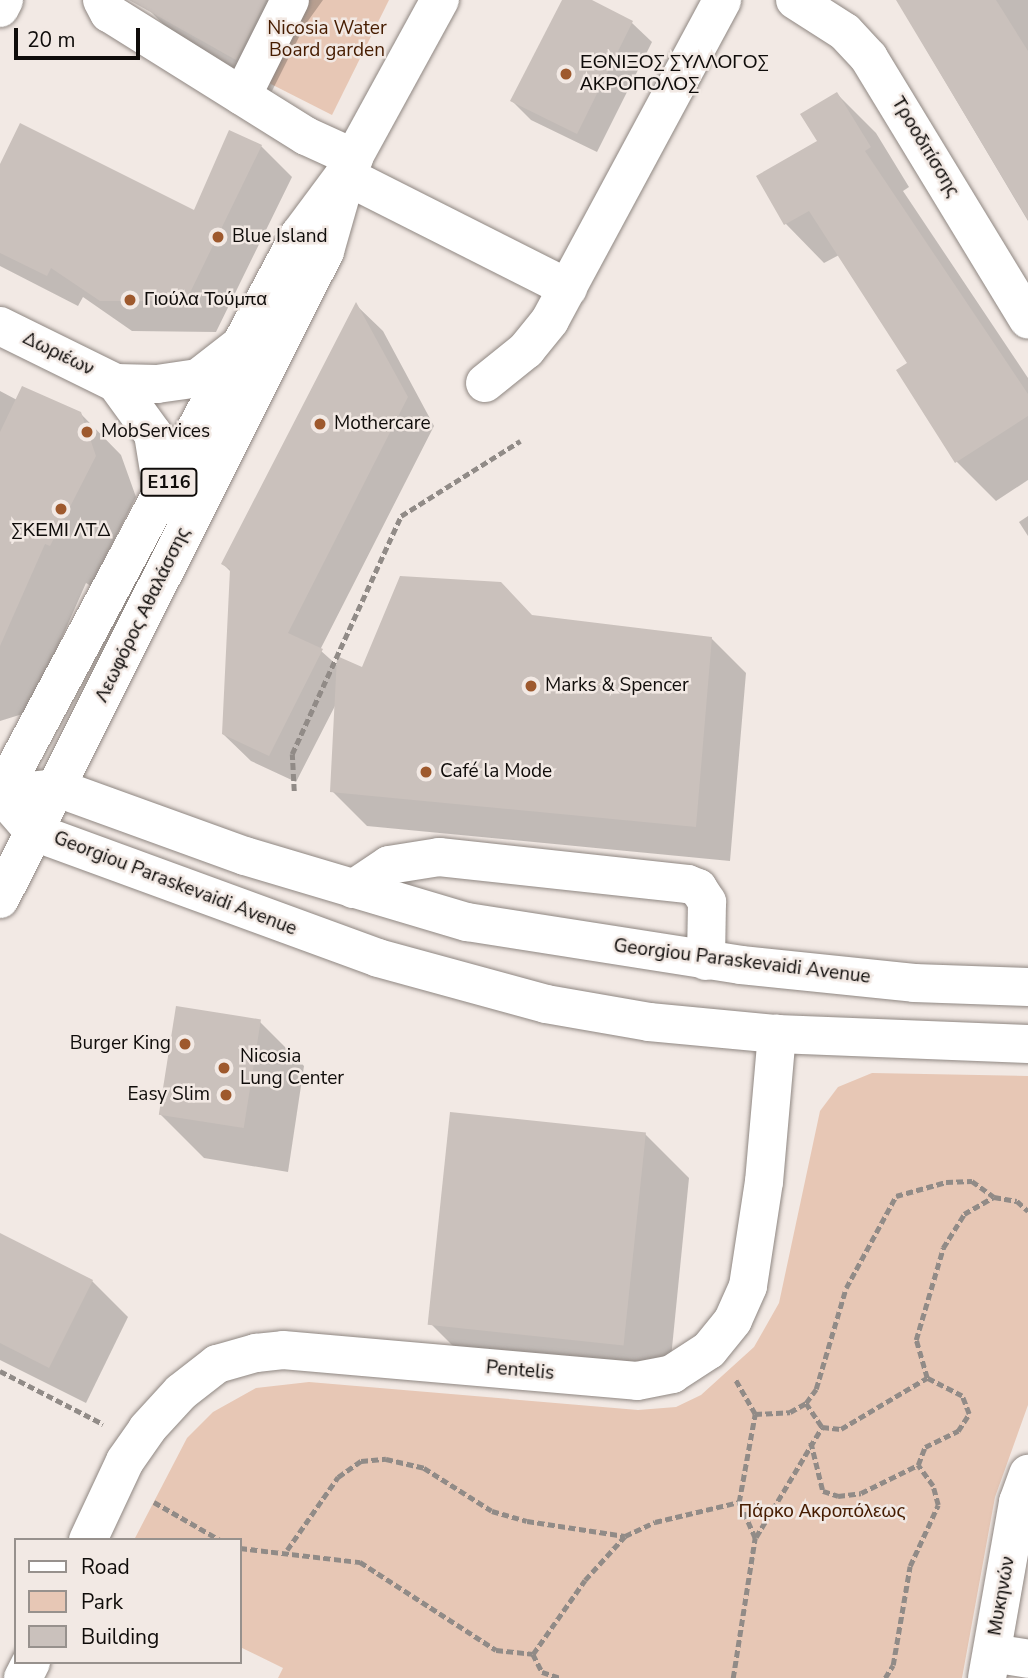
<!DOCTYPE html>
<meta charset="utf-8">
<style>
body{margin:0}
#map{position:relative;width:1028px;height:1678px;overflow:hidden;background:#f2e9e4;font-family:"Nunito Sans",sans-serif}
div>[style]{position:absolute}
.green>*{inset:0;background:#e7c7b5}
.shadow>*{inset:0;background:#0003}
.building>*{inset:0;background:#cac1bc;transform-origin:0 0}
.path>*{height:4.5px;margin-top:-2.25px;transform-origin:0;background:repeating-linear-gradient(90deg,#918b87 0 7px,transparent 0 10.5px)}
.roads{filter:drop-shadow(0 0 2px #8f8782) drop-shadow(0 0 2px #8f8782)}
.minor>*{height:38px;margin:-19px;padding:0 19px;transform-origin:19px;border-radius:19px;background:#fff}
.major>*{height:38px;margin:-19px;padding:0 19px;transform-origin:19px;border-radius:19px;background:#fff}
.dots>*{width:19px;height:19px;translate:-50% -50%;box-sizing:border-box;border:4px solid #f2e9e4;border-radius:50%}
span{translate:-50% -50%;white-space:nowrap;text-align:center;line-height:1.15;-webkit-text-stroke:5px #f2e9e4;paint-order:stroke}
.shield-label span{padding:2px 5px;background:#f2e9e4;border:2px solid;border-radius:5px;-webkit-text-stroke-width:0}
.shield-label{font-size:18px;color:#0f0c0a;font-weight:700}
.park-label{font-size:19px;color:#461c00}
.poi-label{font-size:19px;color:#0f0c0a}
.left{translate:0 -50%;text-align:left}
.right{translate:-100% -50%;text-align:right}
.street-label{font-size:19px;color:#0f0c0a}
.legend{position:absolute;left:14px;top:1538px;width:228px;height:126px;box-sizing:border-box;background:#f2e9e4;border:2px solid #97918d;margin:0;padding:9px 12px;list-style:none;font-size:21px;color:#0f0c0a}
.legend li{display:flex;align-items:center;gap:14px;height:35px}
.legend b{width:35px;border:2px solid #97918d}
.scale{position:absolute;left:14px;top:28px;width:126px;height:32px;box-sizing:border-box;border:4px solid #0f0c0a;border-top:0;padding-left:9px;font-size:21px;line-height:24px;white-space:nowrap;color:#0f0c0a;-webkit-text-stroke:5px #f2e9e4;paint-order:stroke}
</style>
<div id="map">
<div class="green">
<i style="clip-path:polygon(306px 0,389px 0,332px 115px,265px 81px)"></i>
<i style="clip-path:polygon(872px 1073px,1028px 1076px,1028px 1405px,995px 1497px,962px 1678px,278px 1678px,283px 1668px,240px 1647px,240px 1540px,134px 1540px,187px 1438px,213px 1412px,256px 1388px,309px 1382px,638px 1410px,676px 1407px,701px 1395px,754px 1347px,779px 1303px,820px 1111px,838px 1087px)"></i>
</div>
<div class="shadow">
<i style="clip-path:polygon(157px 0,323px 0,305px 25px,271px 93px,186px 47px,151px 12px)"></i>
<i style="clip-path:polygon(564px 0,589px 0,632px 23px,652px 42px,597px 152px,531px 120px,512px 101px)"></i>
<i style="clip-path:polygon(897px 0,1028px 0,1028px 221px)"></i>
<i style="clip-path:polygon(837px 94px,876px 133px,909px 187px,903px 191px,1028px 378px,1028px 480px,996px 501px,957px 462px,909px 364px,839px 255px,824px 263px,786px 224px,758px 177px,819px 141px)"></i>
<i style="clip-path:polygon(261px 146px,292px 177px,216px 332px,132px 331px,83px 297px,78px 306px,0 266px,0 168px,195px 213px)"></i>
<i style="clip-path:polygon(356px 305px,383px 331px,434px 426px,320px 650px,339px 667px,363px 669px,533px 616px,711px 638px,746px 673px,730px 861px,367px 826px,332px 791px,337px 702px,296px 782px,251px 761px,223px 734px,232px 573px,223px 564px)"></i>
<i style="clip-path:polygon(0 391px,17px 400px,80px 413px,121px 455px,136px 497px,91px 586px,86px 583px,29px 712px,0 721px)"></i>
<i style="clip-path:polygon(1028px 516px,1028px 536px,1019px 522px)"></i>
<i style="clip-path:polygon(260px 1022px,304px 1066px,288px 1172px,204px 1158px,160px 1114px)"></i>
<i style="clip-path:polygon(645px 1134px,689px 1178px,668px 1388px,475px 1368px,431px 1324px)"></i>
<i style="clip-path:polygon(0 1235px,92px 1281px,128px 1317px,86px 1403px,0 1360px)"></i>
</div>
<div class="building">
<i style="clip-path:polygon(129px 0,266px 0,236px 60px)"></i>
<i style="clip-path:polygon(562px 0,592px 0,633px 21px,577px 134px,510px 101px)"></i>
<i style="clip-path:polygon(896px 0,996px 0,1028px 51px,1028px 220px)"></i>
<i style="clip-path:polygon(837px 92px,871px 147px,865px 151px,1028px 394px,1028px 416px,955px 463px,896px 370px,907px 363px,809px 211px,784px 225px,756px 176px,817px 141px,800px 114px)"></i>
<i style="clip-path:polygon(20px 123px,194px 210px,229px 130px,262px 145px,186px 301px,100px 301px,51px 268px,47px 276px,0 253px,0 164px)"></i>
<i style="clip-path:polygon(356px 302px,408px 397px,288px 633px,323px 649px,269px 756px,222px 734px,230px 569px,221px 564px)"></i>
<i style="clip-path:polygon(22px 386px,81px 412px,96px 456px,50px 546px,45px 544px,0 646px,0 432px)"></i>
<i style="clip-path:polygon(400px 576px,501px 582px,532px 615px,712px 637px,696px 827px,330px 792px,337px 656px,362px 667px)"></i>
<i style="left:176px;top:1006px;width:86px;height:110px;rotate:9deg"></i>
<i style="left:450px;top:1112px;width:197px;height:214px;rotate:6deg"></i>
<i style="clip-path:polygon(0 1233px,93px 1280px,49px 1368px,0 1343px)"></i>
</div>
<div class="path">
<i style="left:294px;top:791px;width:37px;rotate:-93deg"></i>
<i style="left:292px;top:754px;width:262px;rotate:-65.4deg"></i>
<i style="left:401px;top:516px;width:141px;rotate:-32.2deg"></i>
<i style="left:0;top:1371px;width:116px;rotate:27.2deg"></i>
<i style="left:806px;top:1403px;width:29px;rotate:56deg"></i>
<i style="left:755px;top:1414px;width:35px;rotate:-3deg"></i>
<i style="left:790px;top:1412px;width:18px;rotate:-29deg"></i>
<i style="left:806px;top:1403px;width:17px;rotate:-54deg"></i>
<i style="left:816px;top:1389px;width:105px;rotate:-73.5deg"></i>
<i style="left:846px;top:1288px;width:105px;rotate:-61.5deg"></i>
<i style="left:896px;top:1196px;width:52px;rotate:-15.6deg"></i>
<i style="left:946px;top:1182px;width:26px;rotate:-2deg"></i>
<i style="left:972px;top:1181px;width:27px;rotate:36deg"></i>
<i style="left:811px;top:1442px;width:50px;rotate:76.2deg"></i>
<i style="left:823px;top:1491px;width:16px;rotate:18deg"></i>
<i style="left:838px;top:1496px;width:23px;rotate:-7deg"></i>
<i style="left:861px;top:1493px;width:64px;rotate:-26.2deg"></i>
<i style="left:154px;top:1502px;width:76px;rotate:29.9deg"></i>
<i style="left:756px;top:1537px;width:128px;rotate:-59deg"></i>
<i style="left:822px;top:1427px;width:19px;rotate:6deg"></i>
<i style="left:841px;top:1429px;width:100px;rotate:-30.7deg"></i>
<i style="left:240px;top:1548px;width:121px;rotate:6.7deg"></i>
<i style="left:360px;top:1562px;width:162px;rotate:32.9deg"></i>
<i style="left:496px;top:1650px;width:37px;rotate:6deg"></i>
<i style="left:533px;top:1654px;width:20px;rotate:63deg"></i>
<i style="left:542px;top:1672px;width:19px;rotate:18deg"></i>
<i style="left:287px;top:1550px;width:89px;rotate:-55.1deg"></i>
<i style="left:338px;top:1477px;width:28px;rotate:-35deg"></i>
<i style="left:361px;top:1461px;width:25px;rotate:-5deg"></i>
<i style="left:386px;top:1459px;width:39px;rotate:13deg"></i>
<i style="left:424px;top:1468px;width:80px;rotate:32.3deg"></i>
<i style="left:492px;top:1511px;width:36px;rotate:16deg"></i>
<i style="left:527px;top:1521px;width:99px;rotate:8.7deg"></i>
<i style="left:533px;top:1654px;width:90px;rotate:-54.9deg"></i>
<i style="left:585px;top:1580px;width:59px;rotate:-47.7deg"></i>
<i style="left:625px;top:1536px;width:33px;rotate:-25deg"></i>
<i style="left:655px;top:1522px;width:86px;rotate:-13.4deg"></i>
<i style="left:733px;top:1678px;width:142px;rotate:-81.1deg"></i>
<i style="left:755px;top:1538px;width:39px;rotate:-114deg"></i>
<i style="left:739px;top:1502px;width:89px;rotate:-79.7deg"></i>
<i style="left:755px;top:1414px;width:39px;rotate:-120deg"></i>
<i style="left:885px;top:1678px;width:15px;rotate:-58deg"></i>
<i style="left:893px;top:1665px;width:100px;rotate:-80.3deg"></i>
<i style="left:910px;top:1566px;width:67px;rotate:-65.3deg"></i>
<i style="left:938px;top:1505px;width:20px;rotate:-105deg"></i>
<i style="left:933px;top:1486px;width:26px;rotate:-126deg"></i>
<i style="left:918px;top:1465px;width:19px;rotate:-69deg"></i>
<i style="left:925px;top:1447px;width:37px;rotate:-26deg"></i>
<i style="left:958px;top:1431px;width:20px;rotate:-57deg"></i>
<i style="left:969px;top:1414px;width:19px;rotate:-111deg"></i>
<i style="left:962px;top:1396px;width:39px;rotate:-153deg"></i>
<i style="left:927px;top:1378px;width:40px;rotate:-106deg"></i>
<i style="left:916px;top:1340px;width:96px;rotate:-73.6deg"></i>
<i style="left:943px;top:1248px;width:40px;rotate:-58deg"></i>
<i style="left:964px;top:1214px;width:34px;rotate:-30deg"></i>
<i style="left:994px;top:1197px;width:23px;rotate:10deg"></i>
<i style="left:1017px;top:1201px;width:15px;rotate:42deg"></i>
</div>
<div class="roads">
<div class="minor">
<i style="left:102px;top:0;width:15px;rotate:62deg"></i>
<i style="left:109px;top:13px;width:232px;rotate:32deg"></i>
<i style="left:306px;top:136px;width:53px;rotate:24.6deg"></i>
<i style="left:795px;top:0;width:59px;rotate:32.6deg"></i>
<i style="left:845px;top:32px;width:35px;rotate:47deg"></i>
<i style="left:869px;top:58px;width:306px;rotate:58.7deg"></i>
<i style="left:0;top:8px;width:9px;rotate:-63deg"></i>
<i style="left:242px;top:96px;width:107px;rotate:-63.4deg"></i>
<i style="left:344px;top:175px;width:251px;rotate:26.8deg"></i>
<i style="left:0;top:326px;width:129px;rotate:26.2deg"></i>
<i style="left:116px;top:383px;width:63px;rotate:54deg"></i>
<i style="left:153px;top:434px;width:62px;rotate:80.7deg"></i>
<i style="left:116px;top:383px;width:41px;rotate:1.4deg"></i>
<i style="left:157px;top:384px;width:41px;rotate:-8.3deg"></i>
<i style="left:198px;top:378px;width:57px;rotate:-37.9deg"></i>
<i style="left:485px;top:383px;width:53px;rotate:-38.8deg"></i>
<i style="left:526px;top:350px;width:38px;rotate:-51deg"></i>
<i style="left:550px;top:320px;width:363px;rotate:-61.7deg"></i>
<i style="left:353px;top:889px;width:43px;rotate:-33.7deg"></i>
<i style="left:389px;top:865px;width:51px;rotate:-9.1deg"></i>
<i style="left:439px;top:857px;width:250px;rotate:6.2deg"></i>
<i style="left:688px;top:884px;width:11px;rotate:22deg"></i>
<i style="left:698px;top:888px;width:17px;rotate:57deg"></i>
<i style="left:707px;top:902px;width:59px;rotate:91deg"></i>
<i style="left:88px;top:1540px;width:87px;rotate:-64.9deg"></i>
<i style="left:125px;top:1461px;width:39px;rotate:-55deg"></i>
<i style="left:147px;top:1429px;width:50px;rotate:-47.4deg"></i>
<i style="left:181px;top:1392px;width:46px;rotate:-37.9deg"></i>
<i style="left:217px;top:1364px;width:41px;rotate:-15.8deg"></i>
<i style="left:256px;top:1353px;width:27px;rotate:-6deg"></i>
<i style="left:283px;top:1350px;width:355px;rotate:5deg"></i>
<i style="left:637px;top:1381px;width:36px;rotate:-11deg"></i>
<i style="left:672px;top:1374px;width:44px;rotate:-33deg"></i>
<i style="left:709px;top:1350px;width:38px;rotate:-51deg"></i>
<i style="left:733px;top:1320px;width:37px;rotate:-66deg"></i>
<i style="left:748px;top:1286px;width:105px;rotate:-81.3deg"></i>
<i style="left:764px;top:1182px;width:149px;rotate:-85deg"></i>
<i style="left:992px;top:1653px;width:36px;rotate:9deg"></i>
<i style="left:23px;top:1678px;width:18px;rotate:-63deg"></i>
<i style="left:987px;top:1678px;width:179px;rotate:-80deg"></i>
<i style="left:1018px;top:1502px;width:30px;rotate:-70deg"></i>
</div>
<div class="major">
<i style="left:0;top:794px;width:57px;rotate:-6deg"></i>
<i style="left:57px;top:788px;width:200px;rotate:19.9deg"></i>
<i style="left:245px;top:856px;width:232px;rotate:16.6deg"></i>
<i style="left:467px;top:922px;width:277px;rotate:8.9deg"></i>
<i style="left:741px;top:965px;width:174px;rotate:5.9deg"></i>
<i style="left:914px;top:983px;width:114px;rotate:2deg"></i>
<i style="left:1px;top:794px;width:50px;rotate:49deg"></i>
<i style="left:34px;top:832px;width:366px;rotate:20.1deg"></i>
<i style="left:378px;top:958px;width:174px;rotate:15.3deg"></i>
<i style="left:546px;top:1004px;width:105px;rotate:9.9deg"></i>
<i style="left:649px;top:1022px;width:129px;rotate:5.4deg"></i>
<i style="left:777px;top:1034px;width:251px;rotate:2.3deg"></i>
<i style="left:0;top:796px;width:637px;rotate:-61.91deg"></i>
<i style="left:300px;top:234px;width:74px;rotate:-53.3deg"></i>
<i style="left:344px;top:175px;width:200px;rotate:-61.3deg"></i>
<i style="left:0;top:899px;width:725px;rotate:-63.36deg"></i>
<i style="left:325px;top:251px;width:66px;rotate:-74.1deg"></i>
</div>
</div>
<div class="dots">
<i style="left:566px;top:74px;background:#9e592d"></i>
<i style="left:218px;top:237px;background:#9e592d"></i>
<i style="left:130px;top:300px;background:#9e592d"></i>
<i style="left:320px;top:424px;background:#9e592d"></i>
<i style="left:87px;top:432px;background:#9e592d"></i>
<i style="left:61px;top:509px;background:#9e592d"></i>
<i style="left:531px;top:686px;background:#9e592d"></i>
<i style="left:426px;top:772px;background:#9e592d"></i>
<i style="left:185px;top:1044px;background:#9e592d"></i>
<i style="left:224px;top:1068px;background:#9e592d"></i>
<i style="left:226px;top:1095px;background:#9e592d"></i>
</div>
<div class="shield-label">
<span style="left:169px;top:482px">E116</span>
</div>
<div class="park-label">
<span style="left:327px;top:40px">Nicosia Water<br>Board garden</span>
<span style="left:822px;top:1512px">Πάρκο Ακροπόλεως</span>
</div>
<div class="poi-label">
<span class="left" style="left:580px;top:74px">ΕΘΝΙΞΟΣ ΣΥΛΛΟΓΟΣ<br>ΑΚΡΟΠΟΛΟΣ</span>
<span class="left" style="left:232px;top:237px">Blue Island</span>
<span class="left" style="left:144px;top:300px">Γιούλα Τούμπα</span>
<span class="left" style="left:334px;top:424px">Mothercare</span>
<span class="left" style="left:101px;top:432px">MobServices</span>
<span style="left:61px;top:531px">ΣΚΕΜΙ ΛΤΔ</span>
<span class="left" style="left:545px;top:686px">Marks &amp; Spencer</span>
<span class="left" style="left:440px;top:772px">Café la Mode</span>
<span class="right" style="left:171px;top:1044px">Burger King</span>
<span class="left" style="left:240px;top:1068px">Nicosia<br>Lung Center</span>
<span class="right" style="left:210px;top:1095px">Easy Slim</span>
</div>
<div class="street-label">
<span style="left:925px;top:147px;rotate:59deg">Τροοδιτίσσης</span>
<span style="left:58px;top:354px;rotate:26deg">Δωριέων</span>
<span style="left:143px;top:615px;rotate:-64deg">Λεωφόρος Αθαλάσσης</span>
<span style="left:175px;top:884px;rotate:21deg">Georgiou Paraskevaidi Avenue</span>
<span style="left:742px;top:962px;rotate:7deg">Georgiou Paraskevaidi Avenue</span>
<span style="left:520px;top:1371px;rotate:5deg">Pentelis</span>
<span style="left:1002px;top:1596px;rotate:-80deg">Μυκηνών</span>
</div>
<ul class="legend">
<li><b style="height:9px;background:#fff"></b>Road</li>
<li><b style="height:19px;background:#e7c7b5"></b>Park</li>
<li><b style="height:19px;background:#cac1bc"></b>Building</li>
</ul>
<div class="scale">20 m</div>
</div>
